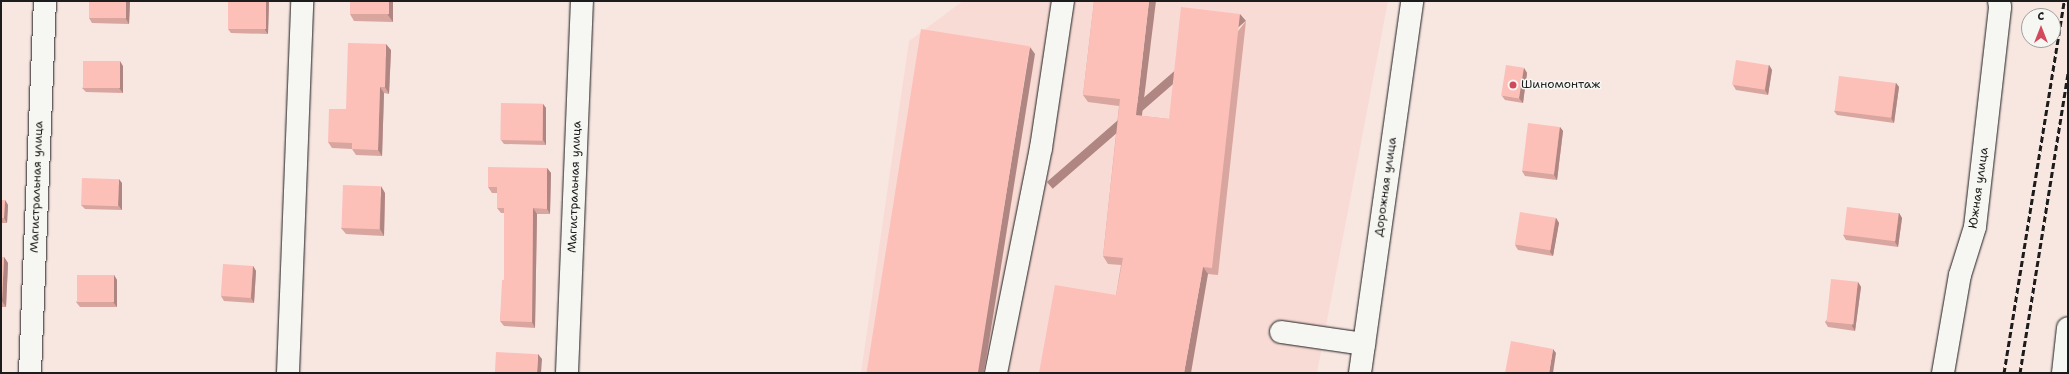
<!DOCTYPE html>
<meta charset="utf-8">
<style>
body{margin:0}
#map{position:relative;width:2069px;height:374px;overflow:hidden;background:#f8e6e1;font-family:"Shantell Sans",sans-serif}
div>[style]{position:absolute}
.built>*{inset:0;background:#f9dbd5}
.roads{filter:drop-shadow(0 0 1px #1c1c1c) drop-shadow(0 0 1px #1c1c1c)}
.minor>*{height:22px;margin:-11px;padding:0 11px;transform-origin:11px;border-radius:11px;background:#f6f6f2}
.major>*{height:22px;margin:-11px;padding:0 11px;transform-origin:11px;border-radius:11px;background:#f6f6f2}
.rail>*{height:3px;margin-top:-1.5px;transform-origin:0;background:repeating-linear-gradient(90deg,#1c1c1c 0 6px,transparent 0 9px)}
.wall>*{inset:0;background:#d9a59f}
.shaded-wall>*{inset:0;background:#b08682;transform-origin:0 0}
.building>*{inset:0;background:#fcc0b9;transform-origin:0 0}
.dots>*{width:11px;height:11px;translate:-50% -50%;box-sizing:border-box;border:2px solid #f6f6f2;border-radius:50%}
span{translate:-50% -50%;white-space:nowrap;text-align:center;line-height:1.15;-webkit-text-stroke:3px #f6f6f2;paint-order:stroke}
.poi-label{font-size:12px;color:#1c1c1c}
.left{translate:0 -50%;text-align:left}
.street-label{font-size:12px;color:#1c1c1c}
.frame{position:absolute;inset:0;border:2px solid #1c1c1c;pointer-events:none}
.north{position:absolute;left:2021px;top:8px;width:40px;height:40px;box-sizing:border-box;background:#f6f6f2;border:1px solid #9f9f9c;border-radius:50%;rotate:0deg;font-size:11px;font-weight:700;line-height:16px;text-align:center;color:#1c1c1c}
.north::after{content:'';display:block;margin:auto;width:14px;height:18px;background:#d1495b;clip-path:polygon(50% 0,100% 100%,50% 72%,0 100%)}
</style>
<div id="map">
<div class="built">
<i style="clip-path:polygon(963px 1px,1388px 1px,1317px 373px,861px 373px,909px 41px)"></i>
</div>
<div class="roads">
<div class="minor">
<i style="left:1281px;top:332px;width:84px;rotate:8.2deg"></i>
<i style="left:30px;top:373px;width:372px;rotate:-87.7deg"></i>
<i style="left:288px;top:373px;width:372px;rotate:-87.8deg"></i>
<i style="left:567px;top:373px;width:372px;rotate:-87.7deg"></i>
<i style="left:996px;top:373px;width:229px;rotate:-78.7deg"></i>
<i style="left:1041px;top:148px;width:149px;rotate:-81.5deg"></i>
<i style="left:1943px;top:373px;width:99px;rotate:-80.2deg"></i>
<i style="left:1960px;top:275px;width:50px;rotate:-72.6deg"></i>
<i style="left:1975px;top:227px;width:221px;rotate:-83.5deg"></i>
<i style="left:2000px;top:7px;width:6px;rotate:-99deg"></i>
<i style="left:2063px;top:373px;width:45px;rotate:-83.7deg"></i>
</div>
<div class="major">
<i style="left:1360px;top:373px;width:376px;rotate:-82deg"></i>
</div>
</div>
<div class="rail">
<i style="left:2004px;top:373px;width:377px;rotate:-80.8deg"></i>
<i style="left:2020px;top:373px;width:304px;rotate:-80.9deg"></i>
</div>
<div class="wall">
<i style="clip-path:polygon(130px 1px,129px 24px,92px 23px,89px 18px)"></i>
<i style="clip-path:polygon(269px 1px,268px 34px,231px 33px,228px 29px)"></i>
<i style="clip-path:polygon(393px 1px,393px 22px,354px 21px,350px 14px)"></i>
<i style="clip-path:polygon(1094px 1px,1142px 116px,1169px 119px,1246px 21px,1218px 275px,1208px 274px,1116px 295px,1121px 265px,1108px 264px,1103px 256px,1119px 106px,1088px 102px,1083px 95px)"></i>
<i style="clip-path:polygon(391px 50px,389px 94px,384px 93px,382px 156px,356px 155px,352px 149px,332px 148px,328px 142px,346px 109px)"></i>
<i style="clip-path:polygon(1769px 65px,1772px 70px,1768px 95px,1736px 90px,1733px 85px)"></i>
<i style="clip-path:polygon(123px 66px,123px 93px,86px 92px,82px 88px)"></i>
<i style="clip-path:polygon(1524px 68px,1527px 73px,1523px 103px,1505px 100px,1502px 96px)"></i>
<i style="clip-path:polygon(1896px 83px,1899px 87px,1894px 123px,1837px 115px,1834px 111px)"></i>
<i style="clip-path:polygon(543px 104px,546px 108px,546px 145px,504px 144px,501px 140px)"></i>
<i style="clip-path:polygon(1560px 127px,1563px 131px,1557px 180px,1525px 176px,1522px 171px)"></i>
<i style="clip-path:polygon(547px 168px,551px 173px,550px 214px,537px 214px,535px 328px,504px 326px,500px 321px,504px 280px,504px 213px,501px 213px,497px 208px,497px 193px,492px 193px,488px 187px)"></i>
<i style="clip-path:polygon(122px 183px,122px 210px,85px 209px,81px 205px)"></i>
<i style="clip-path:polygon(385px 193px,384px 236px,346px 234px,341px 228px)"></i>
<i style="clip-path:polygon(1px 200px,5px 200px,8px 205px,7px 223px,1px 223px)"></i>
<i style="clip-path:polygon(1899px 213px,1902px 218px,1898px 247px,1846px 240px,1843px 235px)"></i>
<i style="clip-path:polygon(1556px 218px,1559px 223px,1553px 256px,1518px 250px,1515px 245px)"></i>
<i style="clip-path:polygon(1px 257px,4px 257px,8px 263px,6px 307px,1px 307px)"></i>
<i style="clip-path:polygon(253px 266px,256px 271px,254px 303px,224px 301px,221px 296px)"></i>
<i style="clip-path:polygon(114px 275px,117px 280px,117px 307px,80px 307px,76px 302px)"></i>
<i style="clip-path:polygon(1858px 282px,1861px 287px,1855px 331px,1828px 327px,1825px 322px)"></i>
</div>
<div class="shaded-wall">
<i style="clip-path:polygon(126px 1px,130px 1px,129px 24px,126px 19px)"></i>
<i style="clip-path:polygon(266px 1px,269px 1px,268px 34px,265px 30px)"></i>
<i style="clip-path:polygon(389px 1px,393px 1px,393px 22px,388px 15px)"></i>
<i style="clip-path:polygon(1149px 1px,1156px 1px,1141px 123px,1136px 115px)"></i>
<i style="left:1240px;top:14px;width:9px;height:256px;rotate:49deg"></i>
<i style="clip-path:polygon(1px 35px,2px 36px,1px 63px)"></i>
<i style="clip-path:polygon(386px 44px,391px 50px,389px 94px,385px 87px)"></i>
<i style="clip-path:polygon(1030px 47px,1035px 54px,984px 373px,977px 373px)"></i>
<i style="clip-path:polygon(120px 61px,123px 66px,123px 93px,119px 88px)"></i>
<i style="clip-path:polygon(1769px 65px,1772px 70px,1768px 95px,1765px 90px)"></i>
<i style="clip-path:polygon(1524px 68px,1527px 73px,1523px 103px,1519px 98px)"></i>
<i style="clip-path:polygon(1896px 83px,1899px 87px,1894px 123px,1891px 118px)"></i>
<i style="clip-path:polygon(380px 87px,384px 93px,382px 156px,378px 150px)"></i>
<i style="clip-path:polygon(1px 91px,2px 92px,1px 118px)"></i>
<i style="clip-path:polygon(543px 104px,546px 108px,546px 145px,543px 140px)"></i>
<i style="clip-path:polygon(1560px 127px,1563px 131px,1557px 180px,1554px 175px)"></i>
<i style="clip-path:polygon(547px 168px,551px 173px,550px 214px,547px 209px)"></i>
<i style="clip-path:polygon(119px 179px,122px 183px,122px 210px,118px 205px)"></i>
<i style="clip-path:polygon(381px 186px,385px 193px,384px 236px,380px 229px)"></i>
<i style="clip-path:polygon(5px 200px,8px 205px,7px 223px,4px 218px)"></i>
<i style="clip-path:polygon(533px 208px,537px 214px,535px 328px,532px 322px)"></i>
<i style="clip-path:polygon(1899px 213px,1902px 218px,1898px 247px,1895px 242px)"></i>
<i style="clip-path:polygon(1556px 218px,1559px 223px,1553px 256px,1550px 252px)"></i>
<i style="clip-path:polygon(4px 257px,8px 263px,6px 307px,2px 301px)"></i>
<i style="clip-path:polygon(253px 266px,256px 271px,254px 303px,251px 298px)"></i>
<i style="clip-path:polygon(1203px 267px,1208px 274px,1191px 373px,1184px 373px)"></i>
<i style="clip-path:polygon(114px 275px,117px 280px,117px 307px,113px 302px)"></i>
<i style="clip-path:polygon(1858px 282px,1861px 287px,1855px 331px,1852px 326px)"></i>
<i style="clip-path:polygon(1553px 349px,1556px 353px,1553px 373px,1549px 373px)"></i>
<i style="clip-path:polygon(538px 354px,542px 359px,541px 373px,537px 373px)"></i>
</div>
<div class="building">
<i style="left:89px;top:1px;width:37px;height:17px"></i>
<i style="left:228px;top:1px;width:38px;height:28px"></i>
<i style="left:350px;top:1px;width:39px;height:13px"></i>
<i style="clip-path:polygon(1094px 1px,1149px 1px,1136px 115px,1169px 119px,1181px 7px,1240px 14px,1212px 268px,1203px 267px,1184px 373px,1039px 373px,1055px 285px,1116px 295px,1123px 258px,1103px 256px,1120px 99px,1083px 95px)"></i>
<i style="left:921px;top:29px;width:110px;height:348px;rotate:9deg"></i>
<i style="clip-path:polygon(348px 43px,386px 44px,385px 87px,380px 87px,378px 150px,352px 149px,352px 143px,328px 142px,329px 109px,346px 109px)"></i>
<i style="left:1736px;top:60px;width:33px;height:25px;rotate:9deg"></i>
<i style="left:83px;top:61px;width:37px;height:27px"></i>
<i style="left:1506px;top:65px;width:18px;height:31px;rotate:9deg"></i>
<i style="left:1839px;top:76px;width:57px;height:35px;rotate:7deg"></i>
<i style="left:501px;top:103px;width:42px;height:37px;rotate:1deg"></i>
<i style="left:1528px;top:123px;width:32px;height:48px;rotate:7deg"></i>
<i style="clip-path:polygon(488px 167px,547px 168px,547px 209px,533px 208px,532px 322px,500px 321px,502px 280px,504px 280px,504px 208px,497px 208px,497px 187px,488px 187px)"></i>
<i style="left:82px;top:178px;width:37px;height:27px;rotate:2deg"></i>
<i style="left:343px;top:185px;width:38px;height:43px;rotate:2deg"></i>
<i style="clip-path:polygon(1px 200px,5px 200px,4px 218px,1px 218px)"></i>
<i style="left:1847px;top:207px;width:52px;height:28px;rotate:7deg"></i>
<i style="left:1520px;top:212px;width:36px;height:33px;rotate:9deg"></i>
<i style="clip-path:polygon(1px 257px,4px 257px,2px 301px,1px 301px)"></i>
<i style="left:223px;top:264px;width:30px;height:32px;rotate:4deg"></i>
<i style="left:77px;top:275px;width:37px;height:27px"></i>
<i style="left:1831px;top:279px;width:27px;height:43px;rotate:6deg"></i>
<i style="clip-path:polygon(1511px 341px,1553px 349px,1549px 373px,1505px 373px)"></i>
<i style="left:496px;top:352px;width:42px;height:21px;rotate:3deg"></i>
</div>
<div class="dots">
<i style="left:1513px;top:85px;background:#d1495b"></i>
</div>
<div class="poi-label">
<span class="left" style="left:1521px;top:85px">Шиномонтаж</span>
</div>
<div class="street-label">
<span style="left:37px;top:187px;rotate:-88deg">Магистральная улица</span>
<span style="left:575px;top:187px;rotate:-88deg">Магистральная улица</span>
<span style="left:1386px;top:187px;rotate:-82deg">Дорожная улица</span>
<span style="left:1979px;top:188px;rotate:-82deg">Южная улица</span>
</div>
<div class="frame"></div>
<div class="north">С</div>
</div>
